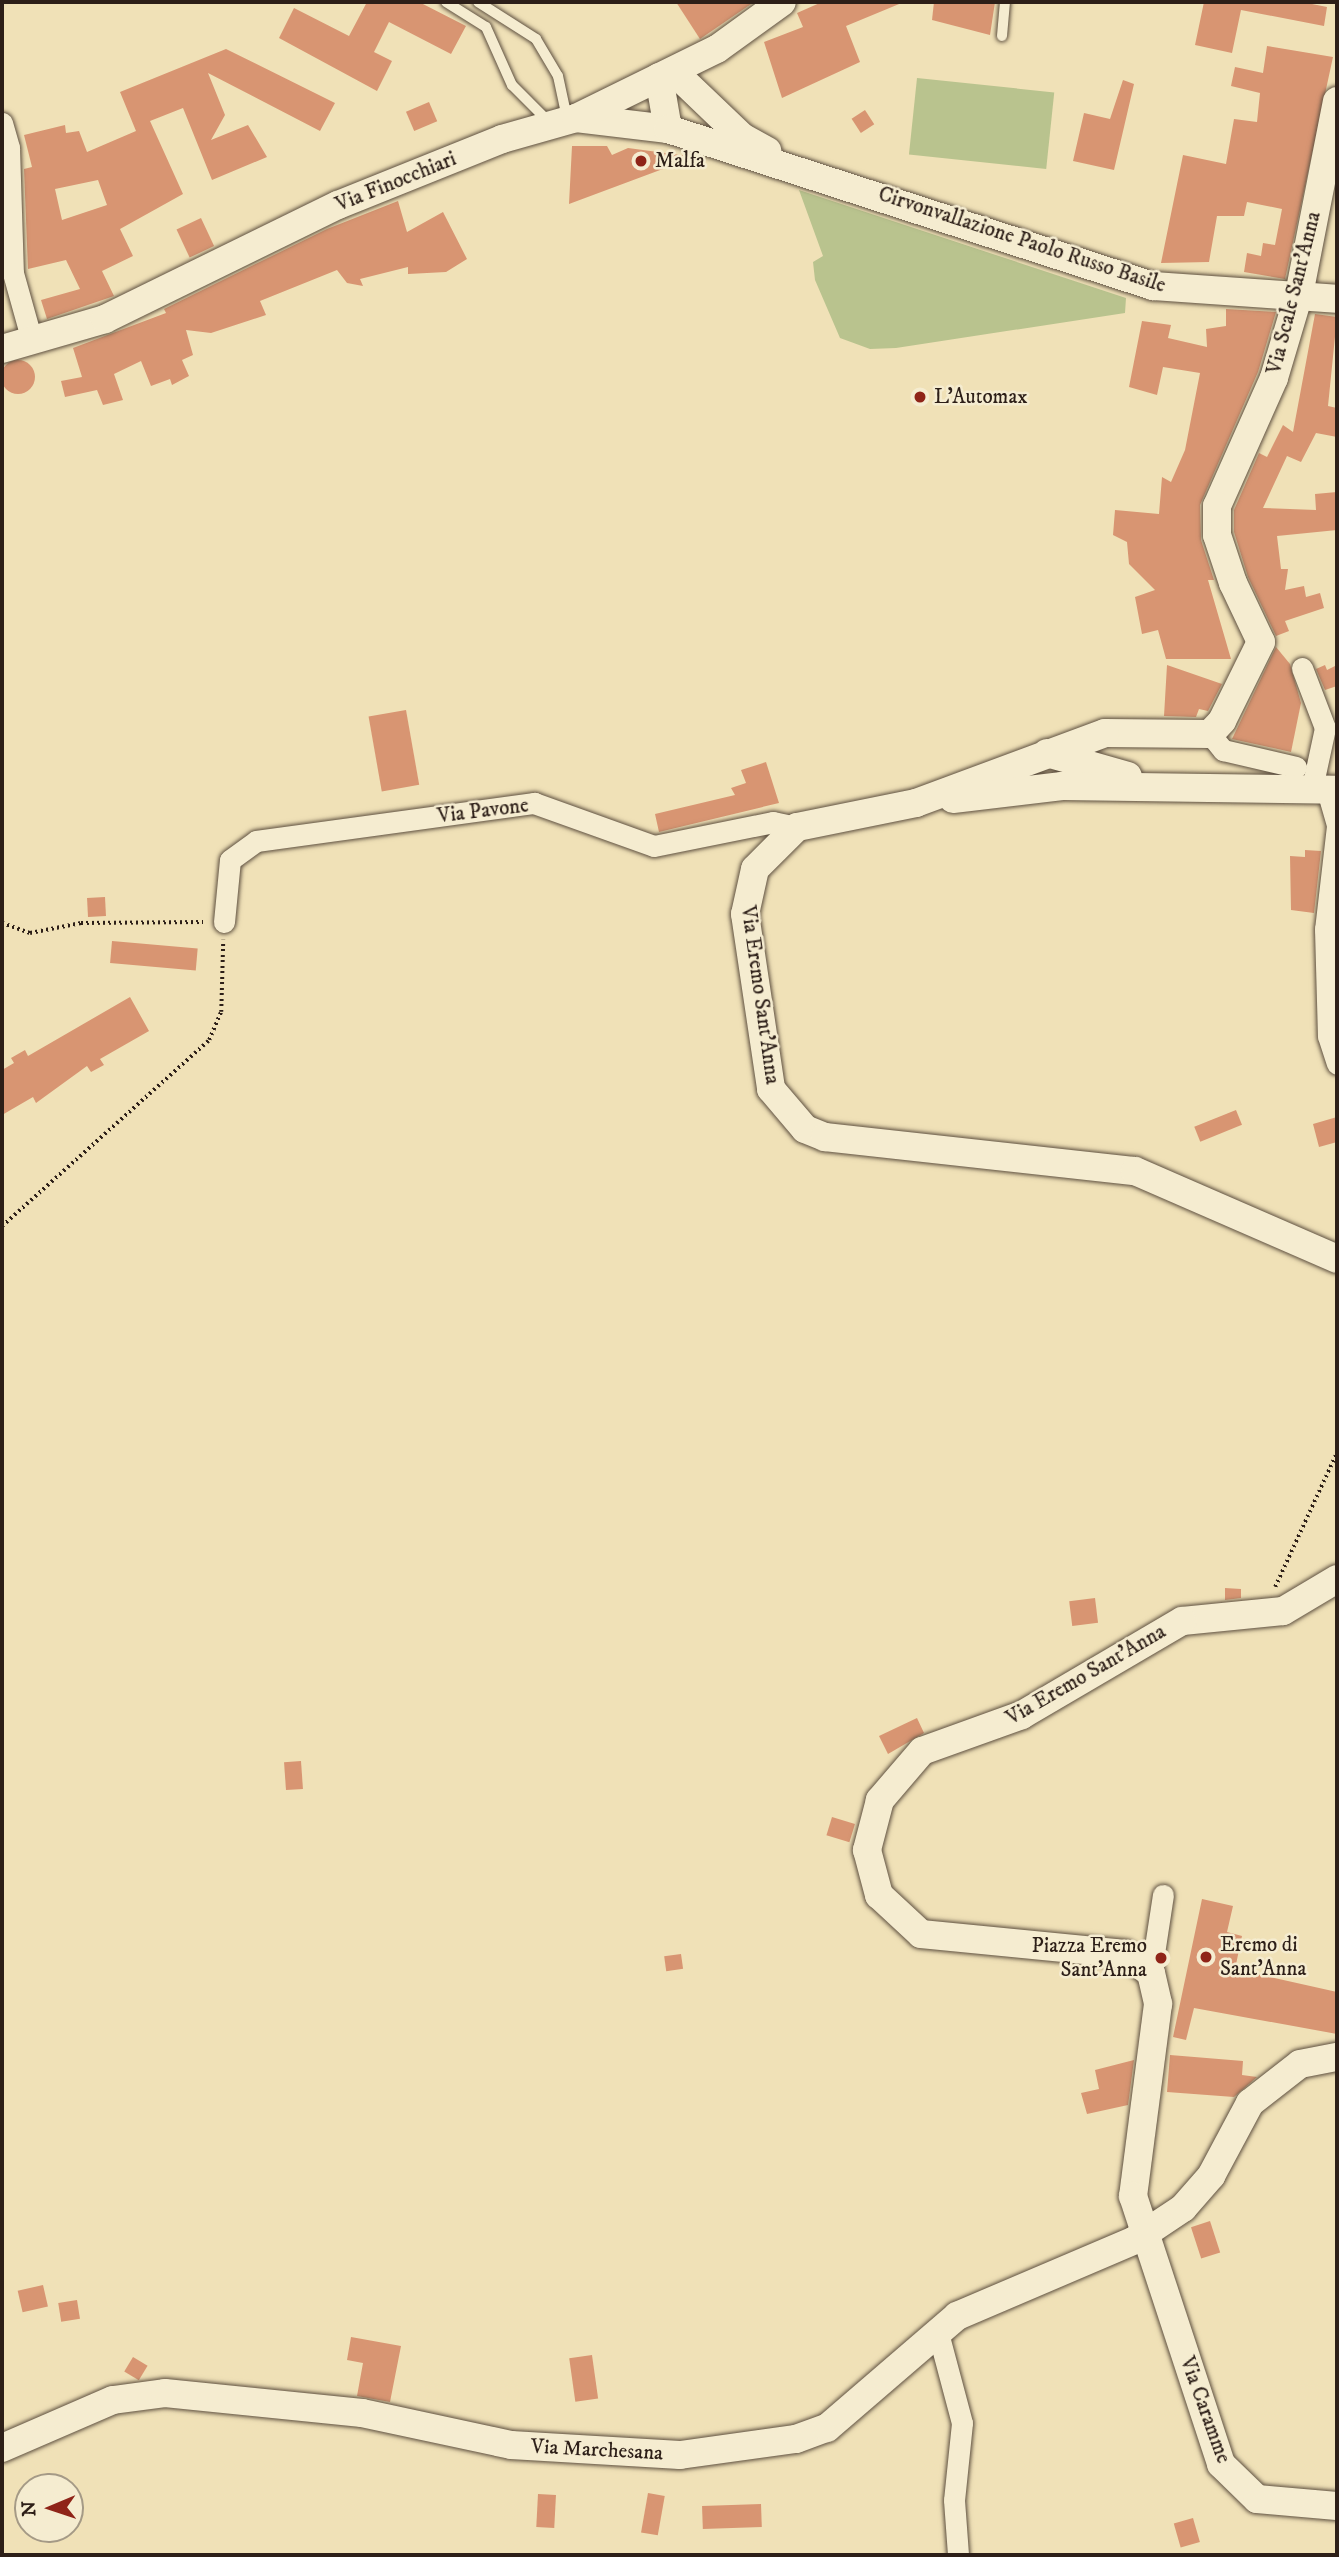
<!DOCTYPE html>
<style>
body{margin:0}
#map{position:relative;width:1339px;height:2557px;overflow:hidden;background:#f0e1b7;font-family:"IM FELL DW Pica",serif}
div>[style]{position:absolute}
.green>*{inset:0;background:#b9c38e;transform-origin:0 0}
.building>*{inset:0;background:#d89572;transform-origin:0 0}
.round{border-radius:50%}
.path>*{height:3.5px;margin-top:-1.75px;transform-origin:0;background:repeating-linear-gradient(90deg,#2d1f18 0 2px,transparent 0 5.5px)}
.roads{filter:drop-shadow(0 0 2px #5e5040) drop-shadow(0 0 2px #5e5040)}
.service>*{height:10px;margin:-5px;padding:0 5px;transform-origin:5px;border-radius:5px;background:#f5ecd0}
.minor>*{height:21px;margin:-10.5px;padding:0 10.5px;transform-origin:10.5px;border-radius:10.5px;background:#f5ecd0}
.tertiary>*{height:28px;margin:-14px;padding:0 14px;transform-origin:14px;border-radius:14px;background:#f5ecd0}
.dots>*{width:19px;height:19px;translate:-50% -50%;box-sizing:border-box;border:4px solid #f5ecd0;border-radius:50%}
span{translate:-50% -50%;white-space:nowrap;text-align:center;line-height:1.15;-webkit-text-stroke:5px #f5ecd0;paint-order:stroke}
.poi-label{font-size:21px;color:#2d1f18}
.left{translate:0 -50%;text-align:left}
.right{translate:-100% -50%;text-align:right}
.street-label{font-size:21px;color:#2d1f18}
.frame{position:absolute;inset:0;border:4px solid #2d1f18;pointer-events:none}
.north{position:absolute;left:14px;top:2473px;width:70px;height:70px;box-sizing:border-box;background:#f5ecd0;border:2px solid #a59a86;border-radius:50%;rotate:268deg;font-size:19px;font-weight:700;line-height:28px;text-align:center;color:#2d1f18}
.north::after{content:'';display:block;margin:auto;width:24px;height:32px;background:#8f2418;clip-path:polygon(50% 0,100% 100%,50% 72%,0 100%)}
</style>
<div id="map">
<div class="green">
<i style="left:917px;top:78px;width:138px;height:77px;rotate:6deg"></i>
<i style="clip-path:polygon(799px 190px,1126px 298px,1125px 313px,896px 348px,870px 349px,840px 338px,815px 280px,813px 262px,823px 256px)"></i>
</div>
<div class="building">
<i style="clip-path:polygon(367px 2px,419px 2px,466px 26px,451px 54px,389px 22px,374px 52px,392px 61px,377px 91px,279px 38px,294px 8px,349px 36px)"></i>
<i style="clip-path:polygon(676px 2px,754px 2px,700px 39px)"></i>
<i style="clip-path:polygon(822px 2px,904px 2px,846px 26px,860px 62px,782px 98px,764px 42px,803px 27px,797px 13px)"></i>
<i style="clip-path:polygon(934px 2px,995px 2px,990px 35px,932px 20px)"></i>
<i style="clip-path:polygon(1204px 2px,1302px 2px,1327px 7px,1324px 26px,1241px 10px,1232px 53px,1195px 45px)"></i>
<i style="clip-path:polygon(1267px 46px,1333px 57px,1285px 279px,1244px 272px,1247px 253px,1261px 256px,1263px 243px,1275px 245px,1282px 209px,1247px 202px,1244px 216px,1217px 216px,1209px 262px,1161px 263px,1183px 155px,1226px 164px,1234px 119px,1257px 122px,1260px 93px,1231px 86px,1235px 67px,1263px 73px)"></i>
<i style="clip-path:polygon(evenodd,226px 49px,335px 103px,320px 131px,208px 73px,225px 115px,211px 140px,248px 125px,267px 157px,212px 180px,183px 108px,150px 121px,183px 194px,120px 229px,133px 256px,102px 271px,114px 296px,47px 319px,41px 300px,80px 289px,66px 260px,28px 269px,24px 169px,32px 167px,24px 135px,65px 125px,66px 133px,79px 131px,87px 152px,136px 131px,120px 92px,226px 49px,98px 180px,107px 205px,62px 220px,55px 189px,98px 180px)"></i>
<i style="clip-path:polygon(1123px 80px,1134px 84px,1114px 170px,1073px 161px,1084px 113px,1110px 119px)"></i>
<i style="left:429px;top:102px;width:21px;height:25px;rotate:67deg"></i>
<i style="left:865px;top:110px;width:17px;height:16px;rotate:57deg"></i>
<i style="clip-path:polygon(572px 146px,607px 146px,612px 155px,628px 148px,695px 157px,569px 204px)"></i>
<i style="clip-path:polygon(398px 201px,407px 232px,443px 212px,467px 259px,446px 272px,408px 274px,408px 267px,360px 279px,363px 286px,347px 283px,337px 270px,260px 301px,266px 315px,211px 333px,186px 330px,193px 355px,182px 360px,189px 376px,172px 385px,170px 379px,151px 386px,141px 361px,114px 374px,123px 400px,103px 405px,97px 390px,65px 397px,61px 381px,82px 377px,73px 348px,166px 313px,164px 309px,327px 229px)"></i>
<i style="left:201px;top:218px;width:31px;height:27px;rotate:65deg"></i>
<i style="clip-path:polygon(1226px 309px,1276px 312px,1258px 372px,1200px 505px,1201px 540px,1214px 580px,1208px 580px,1231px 659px,1166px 659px,1158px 630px,1142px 634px,1135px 597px,1155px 590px,1129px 564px,1127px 542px,1113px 535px,1115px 510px,1159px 514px,1162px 477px,1171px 482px,1185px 450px,1200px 373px,1163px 367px,1157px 395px,1129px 387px,1142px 321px,1171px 325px,1168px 338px,1207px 347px,1206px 329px,1226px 326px)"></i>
<i style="clip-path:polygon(1315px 314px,1337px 317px,1328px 406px,1337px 408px,1337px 437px,1316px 433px,1301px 462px,1287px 456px,1263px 508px,1316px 510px,1315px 494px,1337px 492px,1337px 530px,1277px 536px,1281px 569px,1288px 569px,1285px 590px,1304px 586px,1306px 597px,1320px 593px,1324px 608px,1285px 621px,1289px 631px,1276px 636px,1248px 577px,1234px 532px,1234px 510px,1259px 453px,1267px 457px,1283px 425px,1293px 432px)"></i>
<i class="round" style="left:1px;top:360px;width:34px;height:34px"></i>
<i style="clip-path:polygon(1276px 647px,1290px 664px,1301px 703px,1291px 752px,1232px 739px)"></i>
<i style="clip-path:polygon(1167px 665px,1222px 684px,1208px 711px,1199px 709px,1196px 717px,1164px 716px)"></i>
<i style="clip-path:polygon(1325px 665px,1327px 670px,1337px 665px,1337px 686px,1325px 690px,1316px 669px)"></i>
<i style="left:406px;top:710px;width:76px;height:38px;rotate:80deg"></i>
<i style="clip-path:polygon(766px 762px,779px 803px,659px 832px,655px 814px,735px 795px,731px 788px,746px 783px,741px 770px)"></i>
<i style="clip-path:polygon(1305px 850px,1321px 851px,1314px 913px,1291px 910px,1290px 856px,1305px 857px)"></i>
<i style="left:105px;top:897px;width:19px;height:18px;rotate:87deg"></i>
<i style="left:112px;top:941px;width:86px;height:22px;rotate:5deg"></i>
<i style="clip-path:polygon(130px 997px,149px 1031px,100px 1059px,104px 1065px,91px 1072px,87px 1066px,36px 1103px,33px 1097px,2px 1115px,2px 1070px,14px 1063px,11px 1058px,25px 1050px,28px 1056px)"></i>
<i style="left:1236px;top:1110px;width:16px;height:45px;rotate:68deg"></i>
<i style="clip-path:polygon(1337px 1117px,1337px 1142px,1319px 1147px,1313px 1124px)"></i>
<i style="clip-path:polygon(1225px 1588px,1241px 1589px,1241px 1598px,1225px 1600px)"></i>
<i style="left:1095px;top:1598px;width:25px;height:26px;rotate:83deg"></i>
<i style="clip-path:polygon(917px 1718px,924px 1733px,888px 1754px,879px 1736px)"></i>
<i style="left:301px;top:1761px;width:28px;height:17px;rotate:86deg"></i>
<i style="left:832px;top:1817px;width:24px;height:19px;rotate:17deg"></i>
<i style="clip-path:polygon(1202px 1899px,1233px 1906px,1227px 1932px,1242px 1936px,1235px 1969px,1337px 1992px,1337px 2034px,1194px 2008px,1186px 2040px,1173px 2037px)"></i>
<i style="left:681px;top:1954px;width:15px;height:17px;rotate:82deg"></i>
<i style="clip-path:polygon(1170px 2055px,1243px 2061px,1242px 2075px,1257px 2077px,1234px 2097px,1167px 2092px)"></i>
<i style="clip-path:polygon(1134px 2060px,1128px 2105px,1087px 2114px,1081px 2093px,1099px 2089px,1095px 2070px)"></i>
<i style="left:1210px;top:2221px;width:33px;height:20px;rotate:72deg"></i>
<i style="left:43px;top:2285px;width:22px;height:26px;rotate:77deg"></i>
<i style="left:77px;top:2300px;width:19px;height:19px;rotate:81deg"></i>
<i style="clip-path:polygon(351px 2337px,401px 2346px,390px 2402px,357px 2396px,363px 2363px,347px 2360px)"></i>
<i style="left:592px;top:2355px;width:44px;height:23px;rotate:82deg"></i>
<i style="left:133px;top:2357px;width:17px;height:17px;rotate:31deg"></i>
<i style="left:648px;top:2493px;width:17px;height:40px;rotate:10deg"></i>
<i style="left:538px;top:2494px;width:18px;height:33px;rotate:3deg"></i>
<i style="left:761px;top:2504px;width:23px;height:59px;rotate:88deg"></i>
<i style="left:1193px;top:2518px;width:25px;height:20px;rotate:74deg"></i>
</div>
<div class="path">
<i style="left:2px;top:923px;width:30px;rotate:20deg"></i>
<i style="left:30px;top:933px;width:52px;rotate:-11.1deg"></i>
<i style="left:81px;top:923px;width:122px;rotate:-0.5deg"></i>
<i style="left:2px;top:1226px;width:278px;rotate:-41.9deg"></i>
<i style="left:209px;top:1040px;width:30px;rotate:-67deg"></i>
<i style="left:221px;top:1012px;width:72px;rotate:-88.4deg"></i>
<i style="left:1275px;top:1587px;width:149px;rotate:-65.3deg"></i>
</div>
<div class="roads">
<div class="service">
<i style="left:446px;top:2px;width:47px;rotate:32deg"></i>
<i style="left:486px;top:27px;width:64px;rotate:65.9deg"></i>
<i style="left:512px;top:85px;width:54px;rotate:45deg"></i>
<i style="left:478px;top:2px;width:69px;rotate:32.5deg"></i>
<i style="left:536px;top:39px;width:43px;rotate:59.3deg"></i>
<i style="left:558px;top:76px;width:43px;rotate:77.9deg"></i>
<i style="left:1002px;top:36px;width:34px;rotate:-85deg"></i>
</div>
<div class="minor">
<i style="left:2px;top:123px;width:26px;rotate:74deg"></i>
<i style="left:9px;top:148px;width:125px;rotate:88.2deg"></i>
<i style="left:13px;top:273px;width:71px;rotate:74.4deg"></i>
<i style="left:1302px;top:668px;width:64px;rotate:69deg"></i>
<i style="left:1325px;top:728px;width:61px;rotate:102.2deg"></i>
<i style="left:1210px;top:734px;width:21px;rotate:51deg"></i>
<i style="left:1223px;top:750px;width:75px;rotate:13.1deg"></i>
<i style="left:1327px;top:790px;width:37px;rotate:74deg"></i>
<i style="left:1337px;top:826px;width:104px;rotate:96.6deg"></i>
<i style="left:1325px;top:929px;width:107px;rotate:88.4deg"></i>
<i style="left:1328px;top:1036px;width:29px;rotate:72deg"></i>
<i style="left:224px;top:922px;width:62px;rotate:-84.5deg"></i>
<i style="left:230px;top:860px;width:32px;rotate:-36deg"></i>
<i style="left:256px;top:841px;width:281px;rotate:-7.8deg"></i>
<i style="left:534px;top:803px;width:127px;rotate:19.7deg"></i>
<i style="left:654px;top:846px;width:121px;rotate:-11.4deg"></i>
<i style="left:773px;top:822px;width:25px;rotate:12deg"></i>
<i style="left:1151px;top:1973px;width:79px;rotate:-81.3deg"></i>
<i style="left:937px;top:2329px;width:97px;rotate:75.1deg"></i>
<i style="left:962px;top:2423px;width:77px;rotate:95.9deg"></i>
<i style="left:954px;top:2500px;width:55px;rotate:85.8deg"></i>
</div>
<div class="tertiary">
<i style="left:673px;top:71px;width:95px;rotate:43.7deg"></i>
<i style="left:742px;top:137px;width:29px;rotate:29deg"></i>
<i style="left:659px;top:77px;width:53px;rotate:80.2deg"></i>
<i style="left:1337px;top:101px;width:197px;rotate:101.1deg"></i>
<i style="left:1299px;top:294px;width:88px;rotate:106.6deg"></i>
<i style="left:1274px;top:378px;width:140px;rotate:114deg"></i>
<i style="left:1217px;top:506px;width:29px;rotate:90deg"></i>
<i style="left:1217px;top:535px;width:51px;rotate:71.6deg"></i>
<i style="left:1233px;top:583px;width:65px;rotate:64.6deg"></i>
<i style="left:1261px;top:642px;width:88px;rotate:116.3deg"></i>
<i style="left:1222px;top:721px;width:18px;rotate:133deg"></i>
<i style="left:1210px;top:734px;width:105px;rotate:-179.5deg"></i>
<i style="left:1105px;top:733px;width:202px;rotate:159.7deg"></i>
<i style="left:916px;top:803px;width:121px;rotate:168.6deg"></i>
<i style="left:797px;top:827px;width:59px;rotate:135deg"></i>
<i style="left:755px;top:869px;width:46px;rotate:102.5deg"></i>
<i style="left:745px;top:914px;width:177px;rotate:81.5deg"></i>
<i style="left:771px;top:1089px;width:52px;rotate:49.6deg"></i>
<i style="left:805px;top:1129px;width:22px;rotate:22deg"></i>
<i style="left:825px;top:1137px;width:312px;rotate:6.3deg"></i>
<i style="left:1135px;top:1171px;width:220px;rotate:23.5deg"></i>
<i style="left:576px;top:118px;width:93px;rotate:6.8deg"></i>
<i style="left:668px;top:129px;width:510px;rotate:17.94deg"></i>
<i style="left:1153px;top:286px;width:184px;rotate:4deg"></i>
<i style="left:2px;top:349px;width:107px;rotate:-16.2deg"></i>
<i style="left:105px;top:319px;width:259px;rotate:-26.1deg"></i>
<i style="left:338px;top:205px;width:177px;rotate:-21.9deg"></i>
<i style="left:502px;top:139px;width:77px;rotate:-15.8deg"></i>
<i style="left:576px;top:118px;width:157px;rotate:-26.1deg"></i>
<i style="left:717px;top:49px;width:80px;rotate:-35.9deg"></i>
<i style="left:1047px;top:753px;width:84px;rotate:15.9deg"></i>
<i style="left:953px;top:799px;width:110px;rotate:-6.8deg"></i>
<i style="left:1062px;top:786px;width:275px;rotate:0.8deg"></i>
<i style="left:1337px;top:1579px;width:63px;rotate:149.3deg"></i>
<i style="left:1283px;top:1611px;width:101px;rotate:174.3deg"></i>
<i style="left:1182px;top:1621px;width:186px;rotate:149.6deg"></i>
<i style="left:1022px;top:1715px;width:106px;rotate:160.2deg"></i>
<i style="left:922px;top:1751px;width:65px;rotate:130.6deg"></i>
<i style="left:880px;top:1800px;width:52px;rotate:104.6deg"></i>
<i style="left:867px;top:1850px;width:47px;rotate:75.1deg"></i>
<i style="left:879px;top:1895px;width:57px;rotate:42.9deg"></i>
<i style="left:921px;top:1934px;width:205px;rotate:5.6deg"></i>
<i style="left:1125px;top:1954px;width:32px;rotate:36deg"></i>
<i style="left:1151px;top:1973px;width:32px;rotate:77deg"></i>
<i style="left:1158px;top:2004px;width:194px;rotate:97.4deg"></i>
<i style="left:1133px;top:2196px;width:282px;rotate:71.8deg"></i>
<i style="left:1221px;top:2464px;width:50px;rotate:44.2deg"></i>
<i style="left:1257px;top:2499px;width:80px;rotate:5deg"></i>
<i style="left:2px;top:2448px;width:121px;rotate:-23.4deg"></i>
<i style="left:113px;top:2400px;width:52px;rotate:-7.7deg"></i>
<i style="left:165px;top:2393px;width:198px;rotate:5.8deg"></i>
<i style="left:362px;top:2413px;width:152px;rotate:12.1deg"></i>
<i style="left:511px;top:2445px;width:169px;rotate:3.4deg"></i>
<i style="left:680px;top:2455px;width:117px;rotate:-7.9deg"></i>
<i style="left:796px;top:2439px;width:33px;rotate:-20deg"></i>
<i style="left:827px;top:2428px;width:172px;rotate:-40.7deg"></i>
<i style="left:957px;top:2316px;width:194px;rotate:-23.1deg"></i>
<i style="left:1135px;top:2240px;width:58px;rotate:-33.7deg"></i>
<i style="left:1183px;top:2208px;width:43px;rotate:-48.8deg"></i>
<i style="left:1211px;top:2176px;width:83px;rotate:-61.9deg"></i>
<i style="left:1250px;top:2103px;width:63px;rotate:-38deg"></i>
<i style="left:1300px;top:2064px;width:38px;rotate:-11deg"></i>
</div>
</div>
<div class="dots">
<i style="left:641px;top:161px;background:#8f2418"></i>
<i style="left:920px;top:397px;background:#8f2418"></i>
<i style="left:1206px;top:1957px;background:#8f2418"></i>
<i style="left:1161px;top:1958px;background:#8f2418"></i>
</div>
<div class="poi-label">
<span class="left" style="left:655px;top:161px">Malfa</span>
<span class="left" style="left:934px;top:397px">L'Automax</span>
<span class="left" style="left:1220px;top:1957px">Eremo di<br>Sant'Anna</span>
<span class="right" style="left:1147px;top:1958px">Piazza Eremo<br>Sant'Anna</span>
</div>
<div class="street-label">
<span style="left:396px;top:182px;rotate:-22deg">Via Finocchiari</span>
<span style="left:1022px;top:240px;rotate:18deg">Cirvonvallazione Paolo Russo Basile</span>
<span style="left:1294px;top:293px;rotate:-76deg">Via Scale Sant'Anna</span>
<span style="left:483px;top:811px;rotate:-7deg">Via Pavone</span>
<span style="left:760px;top:995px;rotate:82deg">Via Eremo Sant'Anna</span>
<span style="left:1086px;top:1675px;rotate:-30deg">Via Eremo Sant'Anna</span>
<span style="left:1205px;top:2410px;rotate:70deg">Via Caramme</span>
<span style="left:597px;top:2450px;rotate:3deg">Via Marchesana</span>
</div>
<div class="frame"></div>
<div class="north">N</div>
</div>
